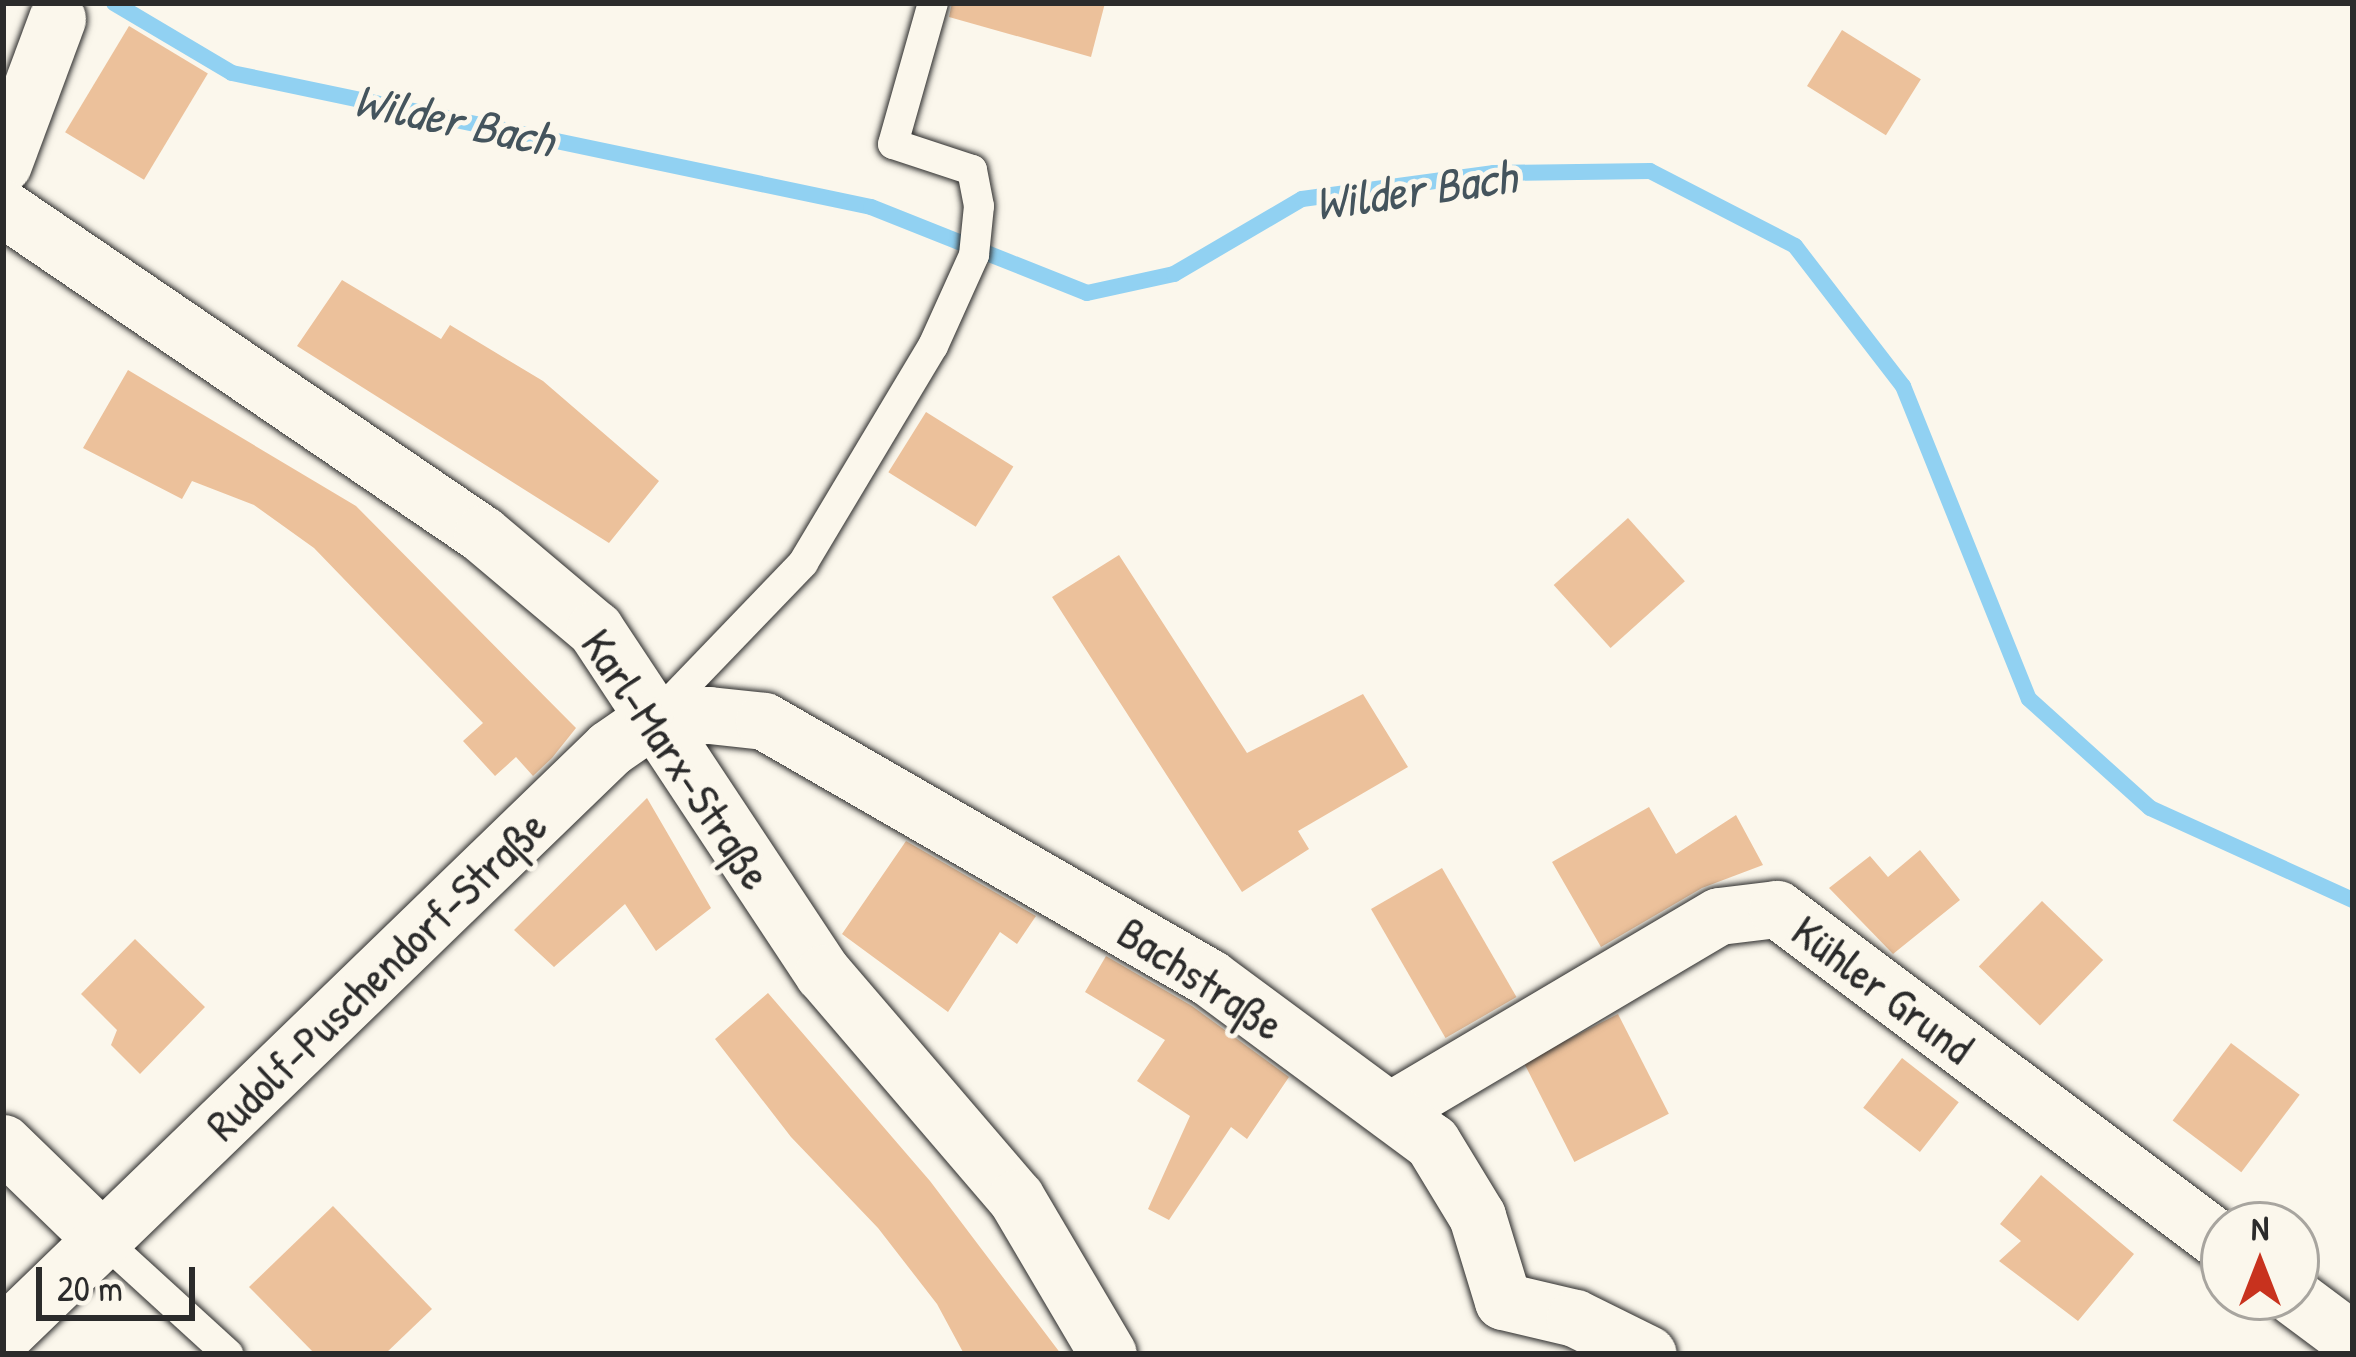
<!DOCTYPE html>
<meta charset="utf-8">
<style>
body{margin:0}
#map{position:relative;width:2356px;height:1357px;overflow:hidden;background:#fbf7ec;font-family:"Patrick Hand",sans-serif}
div>[style]{position:absolute}
.stream>*{height:16px;margin:-8px;padding:0 8px;transform-origin:8px;border-radius:8px;background:#91d1f2}
.building>*{inset:0;background:#ecc19b;transform-origin:0 0}
.roads{filter:drop-shadow(0 0 3px #2b2b2b) drop-shadow(0 0 3px #2b2b2b)}
.lane>*{height:30px;margin:-15px;padding:0 15px;transform-origin:15px;border-radius:15px;background:#fbf7ec}
.street>*{height:57px;margin:-28.5px;padding:0 28.5px;transform-origin:28.5px;border-radius:28.5px;background:#fbf7ec}
span{translate:-50% -50%;white-space:nowrap;text-align:center;line-height:1.15;-webkit-text-stroke:10px #fbf7ec;paint-order:stroke}
.street-label{font-size:45px;color:#2b2b2b}
.water-label{font-size:48px;color:#44545d;font-style:italic}
.frame{position:absolute;inset:0;border:6px solid #2b2b2b;pointer-events:none}
.north{position:absolute;left:2200px;top:1201px;width:120px;height:120px;box-sizing:border-box;background:#fbf7ec;border:3px solid #a8a59f;border-radius:50%;rotate:0deg;font-size:33px;font-weight:700;line-height:48px;text-align:center;color:#2b2b2b}
.north::after{content:'';display:block;margin:auto;width:42px;height:54px;background:#c8321e;clip-path:polygon(50% 0,100% 100%,50% 72%,0 100%)}
.scale{position:absolute;left:36px;top:1267px;width:159px;height:54px;box-sizing:border-box;border:6px solid #2b2b2b;border-top:0;padding-left:15px;font-size:36px;line-height:42px;white-space:nowrap;color:#2b2b2b;-webkit-text-stroke:9px #fbf7ec;paint-order:stroke}
</style>
<div id="map">
<div class="stream">
<i style="left:114px;top:3px;width:137px;rotate:30.7deg"></i>
<i style="left:232px;top:73px;width:653px;rotate:11.84deg"></i>
<i style="left:871px;top:207px;width:232px;rotate:21.7deg"></i>
<i style="left:1087px;top:293px;width:89px;rotate:-12.3deg"></i>
<i style="left:1174px;top:274px;width:148px;rotate:-30.4deg"></i>
<i style="left:1302px;top:199px;width:194px;rotate:-7.7deg"></i>
<i style="left:1494px;top:173px;width:156px;rotate:-0.7deg"></i>
<i style="left:1650px;top:171px;width:163px;rotate:27.3deg"></i>
<i style="left:1795px;top:246px;width:177px;rotate:52.4deg"></i>
<i style="left:1903px;top:386px;width:337px;rotate:68.1deg"></i>
<i style="left:2029px;top:699px;width:163px;rotate:42deg"></i>
<i style="left:2150px;top:808px;width:223px;rotate:24.4deg"></i>
</div>
<div class="building">
<i style="clip-path:polygon(952px 3px,1105px 3px,1091px 57px,949px 17px)"></i>
<i style="left:129px;top:26px;width:92px;height:124px;rotate:31deg"></i>
<i style="left:1842px;top:30px;width:93px;height:66px;rotate:32deg"></i>
<i style="clip-path:polygon(342px 280px,441px 339px,450px 325px,543px 381px,659px 481px,609px 543px,297px 346px)"></i>
<i style="clip-path:polygon(128px 370px,356px 506px,576px 728px,552px 758px,533px 776px,516px 757px,495px 776px,463px 741px,483px 723px,314px 548px,254px 505px,192px 481px,182px 499px,83px 448px)"></i>
<i style="left:926px;top:412px;width:103px;height:71px;rotate:32deg"></i>
<i style="left:1628px;top:518px;width:85px;height:100px;rotate:48deg"></i>
<i style="clip-path:polygon(1119px 555px,1247px 753px,1363px 694px,1408px 767px,1298px 831px,1309px 849px,1242px 892px,1052px 597px)"></i>
<i style="clip-path:polygon(647px 798px,711px 908px,656px 951px,625px 904px,554px 967px,514px 930px)"></i>
<i style="clip-path:polygon(1649px 807px,1676px 854px,1736px 815px,1763px 865px,1702px 888px,1601px 947px,1552px 862px)"></i>
<i style="clip-path:polygon(906px 841px,1036px 916px,1017px 944px,1000px 932px,948px 1012px,842px 934px)"></i>
<i style="clip-path:polygon(1920px 850px,1960px 900px,1893px 954px,1829px 888px,1870px 856px,1888px 877px)"></i>
<i style="left:1442px;top:868px;width:149px;height:82px;rotate:60deg"></i>
<i style="left:2042px;top:901px;width:85px;height:91px;rotate:44deg"></i>
<i style="clip-path:polygon(135px 939px,205px 1007px,140px 1074px,111px 1045px,117px 1030px,81px 994px)"></i>
<i style="clip-path:polygon(1106px 956px,1192px 1006px,1289px 1077px,1247px 1139px,1231px 1127px,1169px 1220px,1148px 1209px,1190px 1116px,1137px 1081px,1165px 1040px,1085px 992px)"></i>
<i style="clip-path:polygon(768px 993px,930px 1181px,1061px 1354px,964px 1354px,937px 1304px,878px 1228px,791px 1137px,715px 1039px)"></i>
<i style="left:1618px;top:1014px;width:112px;height:106px;rotate:63deg"></i>
<i style="left:2231px;top:1043px;width:86px;height:97px;rotate:37deg"></i>
<i style="left:1902px;top:1058px;width:72px;height:63px;rotate:38deg"></i>
<i style="clip-path:polygon(2041px 1175px,2134px 1254px,2078px 1321px,1999px 1261px,2021px 1241px,2000px 1224px)"></i>
<i style="clip-path:polygon(333px 1206px,432px 1309px,385px 1354px,315px 1354px,249px 1287px)"></i>
</div>
<div class="roads">
<div class="lane">
<i style="left:655px;top:717px;width:214px;rotate:-46.1deg"></i>
<i style="left:803px;top:563px;width:253px;rotate:-59.1deg"></i>
<i style="left:933px;top:346px;width:100px;rotate:-65.7deg"></i>
<i style="left:974px;top:255px;width:49px;rotate:-84.2deg"></i>
<i style="left:979px;top:206px;width:37px;rotate:-101deg"></i>
<i style="left:972px;top:170px;width:83px;rotate:-161.8deg"></i>
<i style="left:893px;top:144px;width:147px;rotate:-74.2deg"></i>
<i style="left:102px;top:1239px;width:171px;rotate:42.4deg"></i>
</div>
<div class="street">
<i style="left:3px;top:164px;width:155px;rotate:-69.6deg"></i>
<i style="left:3px;top:208px;width:579px;rotate:34.24deg"></i>
<i style="left:482px;top:534px;width:148px;rotate:40.1deg"></i>
<i style="left:595px;top:629px;width:413px;rotate:56.5deg"></i>
<i style="left:823px;top:973px;width:296px;rotate:49.4deg"></i>
<i style="left:1016px;top:1198px;width:181px;rotate:59.5deg"></i>
<i style="left:1394px;top:1108px;width:377px;rotate:-30.6deg"></i>
<i style="left:1719px;top:916px;width:58px;rotate:-6.9deg"></i>
<i style="left:1777px;top:909px;width:559px;rotate:36.85deg"></i>
<i style="left:3px;top:1143px;width:138px;rotate:44.1deg"></i>
<i style="left:2294px;top:1297px;width:74px;rotate:36.7deg"></i>
<i style="left:3px;top:1335px;width:844px;rotate:-44.04deg"></i>
<i style="left:610px;top:748px;width:55px;rotate:-34.6deg"></i>
<i style="left:655px;top:717px;width:54px;rotate:-2.1deg"></i>
<i style="left:709px;top:715px;width:55px;rotate:6.2deg"></i>
<i style="left:764px;top:721px;width:515px;rotate:29.95deg"></i>
<i style="left:1210px;top:978px;width:276px;rotate:36.5deg"></i>
<i style="left:1432px;top:1142px;width:87px;rotate:58.7deg"></i>
<i style="left:1477px;top:1216px;width:89px;rotate:73deg"></i>
<i style="left:1503px;top:1301px;width:74px;rotate:13.3deg"></i>
<i style="left:1575px;top:1318px;width:81px;rotate:26.3deg"></i>
</div>
</div>
<div class="street-label">
<span style="left:677px;top:759px;rotate:56deg">Karl-Marx-Straße</span>
<span style="left:376px;top:975px;rotate:-44deg">Rudolf-Puschendorf-Straße</span>
<span style="left:1201px;top:978px;rotate:33deg">Bachstraße</span>
<span style="left:1883px;top:989px;rotate:37deg">Kühler Grund</span>
</div>
<div class="water-label">
<span style="left:454px;top:119px;rotate:12deg">Wilder Bach</span>
<span style="left:1415px;top:189px;rotate:-8deg">Wilder Bach</span>
</div>
<div class="frame"></div>
<div class="north">N</div>
<div class="scale">20 m</div>
</div>
